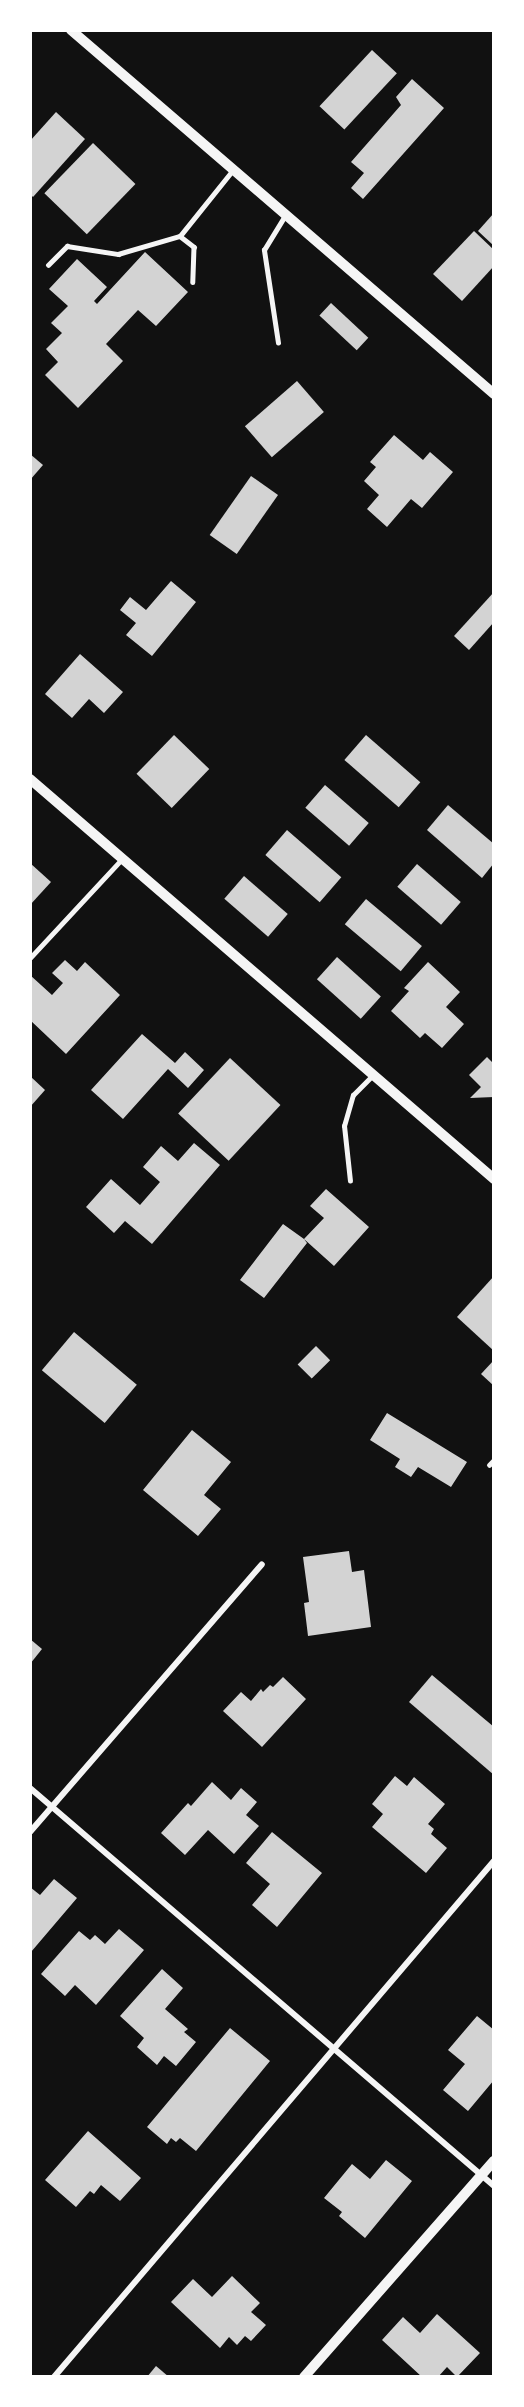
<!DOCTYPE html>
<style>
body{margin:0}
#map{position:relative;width:524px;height:2407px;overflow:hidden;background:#111;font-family:"Libre Baskerville",serif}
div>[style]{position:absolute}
.building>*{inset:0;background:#d3d3d3;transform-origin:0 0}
.service>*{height:4.5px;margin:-2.25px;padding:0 2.25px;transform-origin:2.25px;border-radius:2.25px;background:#f5f5f5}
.minor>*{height:6px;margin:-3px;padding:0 3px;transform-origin:3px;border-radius:3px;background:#f5f5f5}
.tertiary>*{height:10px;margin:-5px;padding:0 5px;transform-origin:5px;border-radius:5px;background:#f5f5f5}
span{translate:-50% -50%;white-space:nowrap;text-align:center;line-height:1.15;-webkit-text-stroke:5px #fff;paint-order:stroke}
.frame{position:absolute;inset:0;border:32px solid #fff;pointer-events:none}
</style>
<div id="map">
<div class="building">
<i style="left:372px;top:50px;width:34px;height:77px;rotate:43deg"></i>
<i style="clip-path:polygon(412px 79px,444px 108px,363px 199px,351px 188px,364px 173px,351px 162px,401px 105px,396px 97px)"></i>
<i style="clip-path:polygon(56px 112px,85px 139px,33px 197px,30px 194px,30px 141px)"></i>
<i style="left:93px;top:143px;width:59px;height:70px;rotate:44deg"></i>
<i style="clip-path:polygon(494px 213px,494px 246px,478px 231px)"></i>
<i style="clip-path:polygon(474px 231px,494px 250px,494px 266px,462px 301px,433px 274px)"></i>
<i style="clip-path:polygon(145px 252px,188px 292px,156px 326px,138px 310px,106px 344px,123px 361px,78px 408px,45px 375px,58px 362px,46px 349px,62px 333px,51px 323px,68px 306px,49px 289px,77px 259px,107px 287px,94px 301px,97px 304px)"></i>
<i style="left:331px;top:303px;width:51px;height:17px;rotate:43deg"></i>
<i style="left:297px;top:381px;width:41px;height:69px;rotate:49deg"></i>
<i style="clip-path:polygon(394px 435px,423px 460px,430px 452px,453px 472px,422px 508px,411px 499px,387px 527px,367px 509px,379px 495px,364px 481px,376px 467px,370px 462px)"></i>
<i style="clip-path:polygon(30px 454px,43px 465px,30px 480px)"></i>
<i style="left:251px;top:476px;width:33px;height:72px;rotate:35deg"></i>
<i style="clip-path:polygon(171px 581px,196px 602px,152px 656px,126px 635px,136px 623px,120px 610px,130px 597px,146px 610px)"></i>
<i style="clip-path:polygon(494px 592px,494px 622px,469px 650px,454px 636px)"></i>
<i style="clip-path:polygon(80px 654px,123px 692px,104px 713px,89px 699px,72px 718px,45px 694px)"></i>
<i style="left:174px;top:735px;width:49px;height:54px;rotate:44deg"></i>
<i style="left:366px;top:735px;width:72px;height:33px;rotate:41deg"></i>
<i style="left:325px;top:785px;width:58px;height:30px;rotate:41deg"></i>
<i style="clip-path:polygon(448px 805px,494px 844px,494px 863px,482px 878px,427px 830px)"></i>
<i style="left:287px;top:830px;width:72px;height:33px;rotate:41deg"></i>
<i style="clip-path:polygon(30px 863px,51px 882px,30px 905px)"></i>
<i style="left:417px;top:864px;width:58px;height:30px;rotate:41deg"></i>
<i style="left:244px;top:876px;width:58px;height:30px;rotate:41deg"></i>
<i style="left:366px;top:899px;width:73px;height:33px;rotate:40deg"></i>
<i style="left:337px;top:957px;width:59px;height:30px;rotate:42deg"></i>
<i style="clip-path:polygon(65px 960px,77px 971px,85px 962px,120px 995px,66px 1054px,30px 1020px,30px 975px,52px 995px,63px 983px,52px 973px)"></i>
<i style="clip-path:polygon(428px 962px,460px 992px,446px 1007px,464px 1024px,442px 1048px,425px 1033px,420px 1038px,391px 1011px,409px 991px,404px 988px)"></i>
<i style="clip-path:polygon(142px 1034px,175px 1063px,185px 1052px,204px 1070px,188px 1088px,168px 1069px,123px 1119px,91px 1090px)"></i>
<i style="clip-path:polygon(487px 1057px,492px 1062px,494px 1059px,494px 1097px,470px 1098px,481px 1087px,469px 1075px)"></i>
<i style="left:230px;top:1058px;width:69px;height:76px;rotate:43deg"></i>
<i style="clip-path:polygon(30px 1076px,45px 1090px,30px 1107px)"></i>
<i style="clip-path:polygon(194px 1143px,220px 1165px,152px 1244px,125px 1221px,114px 1233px,86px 1207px,111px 1179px,140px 1205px,160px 1182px,143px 1167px,161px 1146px,178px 1161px)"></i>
<i style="clip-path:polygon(326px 1189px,369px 1227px,334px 1266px,304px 1239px,307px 1243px,264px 1298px,240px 1280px,283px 1224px,304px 1239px,324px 1218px,310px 1206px)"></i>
<i style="clip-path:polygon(494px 1276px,494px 1351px,457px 1317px)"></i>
<i style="left:74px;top:1332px;width:82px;height:50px;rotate:40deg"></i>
<i style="left:316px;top:1346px;width:20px;height:26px;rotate:45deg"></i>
<i style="clip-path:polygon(494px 1360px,494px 1386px,481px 1374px)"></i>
<i style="clip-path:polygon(387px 1413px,467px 1462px,451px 1487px,418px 1467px,411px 1477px,395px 1467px,400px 1459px,370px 1440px)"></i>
<i style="clip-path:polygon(192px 1430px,231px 1462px,204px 1495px,221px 1509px,198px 1536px,143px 1490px)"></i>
<i style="clip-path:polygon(349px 1551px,352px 1572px,364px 1570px,371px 1627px,308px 1636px,304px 1603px,309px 1602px,303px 1557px)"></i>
<i style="clip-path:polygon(30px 1639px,42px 1649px,30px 1664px)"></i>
<i style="clip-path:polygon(432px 1675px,494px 1727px,494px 1775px,409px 1702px)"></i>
<i style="clip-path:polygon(283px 1677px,306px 1699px,262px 1747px,223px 1711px,241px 1692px,251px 1701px,261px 1689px,263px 1692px,270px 1685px,273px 1687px)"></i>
<i style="clip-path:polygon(395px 1776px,407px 1786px,414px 1777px,445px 1804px,428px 1824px,434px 1829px,431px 1834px,447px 1848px,426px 1873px,372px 1827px,383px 1814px,372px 1804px)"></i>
<i style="clip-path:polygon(212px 1782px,231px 1800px,241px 1788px,257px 1802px,246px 1815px,259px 1826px,234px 1854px,208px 1830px,185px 1855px,161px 1833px,188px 1803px,191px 1806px)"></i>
<i style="clip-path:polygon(272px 1832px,322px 1873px,277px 1927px,252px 1905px,270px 1884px,246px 1863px)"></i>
<i style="clip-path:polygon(54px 1879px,77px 1898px,31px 1952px,30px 1887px,40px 1895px)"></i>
<i style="clip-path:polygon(119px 1929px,144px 1950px,96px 2005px,75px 1985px,65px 1996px,41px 1974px,79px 1931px,90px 1940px,95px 1935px,105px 1944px)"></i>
<i style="clip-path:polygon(162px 1969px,183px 1988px,165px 2009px,188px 2029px,184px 2032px,196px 2042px,176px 2066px,164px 2056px,157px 2065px,137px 2047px,144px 2038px,120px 2016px)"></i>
<i style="clip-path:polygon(477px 2016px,494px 2030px,494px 2080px,468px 2111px,443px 2090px,465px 2064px,448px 2050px)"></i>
<i style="clip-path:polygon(230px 2028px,270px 2061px,196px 2151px,180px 2138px,176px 2142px,171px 2138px,167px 2144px,147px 2127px)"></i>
<i style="clip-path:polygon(88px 2131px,141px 2178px,120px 2201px,101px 2185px,94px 2194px,90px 2191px,76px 2207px,45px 2180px)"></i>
<i style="clip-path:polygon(386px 2160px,412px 2181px,365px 2238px,339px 2216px,342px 2212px,324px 2198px,352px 2164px,370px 2179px)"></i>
<i style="clip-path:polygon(232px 2276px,260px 2303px,251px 2312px,266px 2325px,251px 2341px,245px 2336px,237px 2345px,229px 2337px,220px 2348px,171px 2302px,193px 2279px,212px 2297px)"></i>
<i style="clip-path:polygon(437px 2314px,480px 2353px,457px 2377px,447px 2367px,438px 2377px,422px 2377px,382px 2340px,403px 2317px,420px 2333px)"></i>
<i style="clip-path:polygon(156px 2366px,169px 2377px,147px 2377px)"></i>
</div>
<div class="service">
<i style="left:180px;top:236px;width:18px;rotate:38deg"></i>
<i style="left:194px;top:247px;width:35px;rotate:92deg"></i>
<i style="left:48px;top:265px;width:27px;rotate:-45deg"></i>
<i style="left:67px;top:246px;width:52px;rotate:8.9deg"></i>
<i style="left:118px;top:254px;width:65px;rotate:-16.2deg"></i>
<i style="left:180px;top:236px;width:83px;rotate:-51.3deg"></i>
<i style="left:278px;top:343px;width:94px;rotate:-98.6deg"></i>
<i style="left:264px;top:250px;width:42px;rotate:-58.6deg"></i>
<i style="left:30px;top:958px;width:135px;rotate:-47.1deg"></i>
<i style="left:350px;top:1181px;width:55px;rotate:-96.2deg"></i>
<i style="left:344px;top:1126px;width:32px;rotate:-74deg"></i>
<i style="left:353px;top:1095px;width:28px;rotate:-45deg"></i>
<i style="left:489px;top:1465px;width:7px;rotate:-45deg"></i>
</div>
<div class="minor">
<i style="left:30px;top:1788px;width:611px;rotate:40.62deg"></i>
<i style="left:30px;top:1832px;width:354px;rotate:-49.1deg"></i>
<i style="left:54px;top:2377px;width:678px;rotate:-49.55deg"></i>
</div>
<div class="tertiary">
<i style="left:71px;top:30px;width:558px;rotate:40.71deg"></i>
<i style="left:30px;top:779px;width:613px;rotate:40.76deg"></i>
<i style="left:304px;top:2377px;width:288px;rotate:-48.7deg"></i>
</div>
<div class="frame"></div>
</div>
